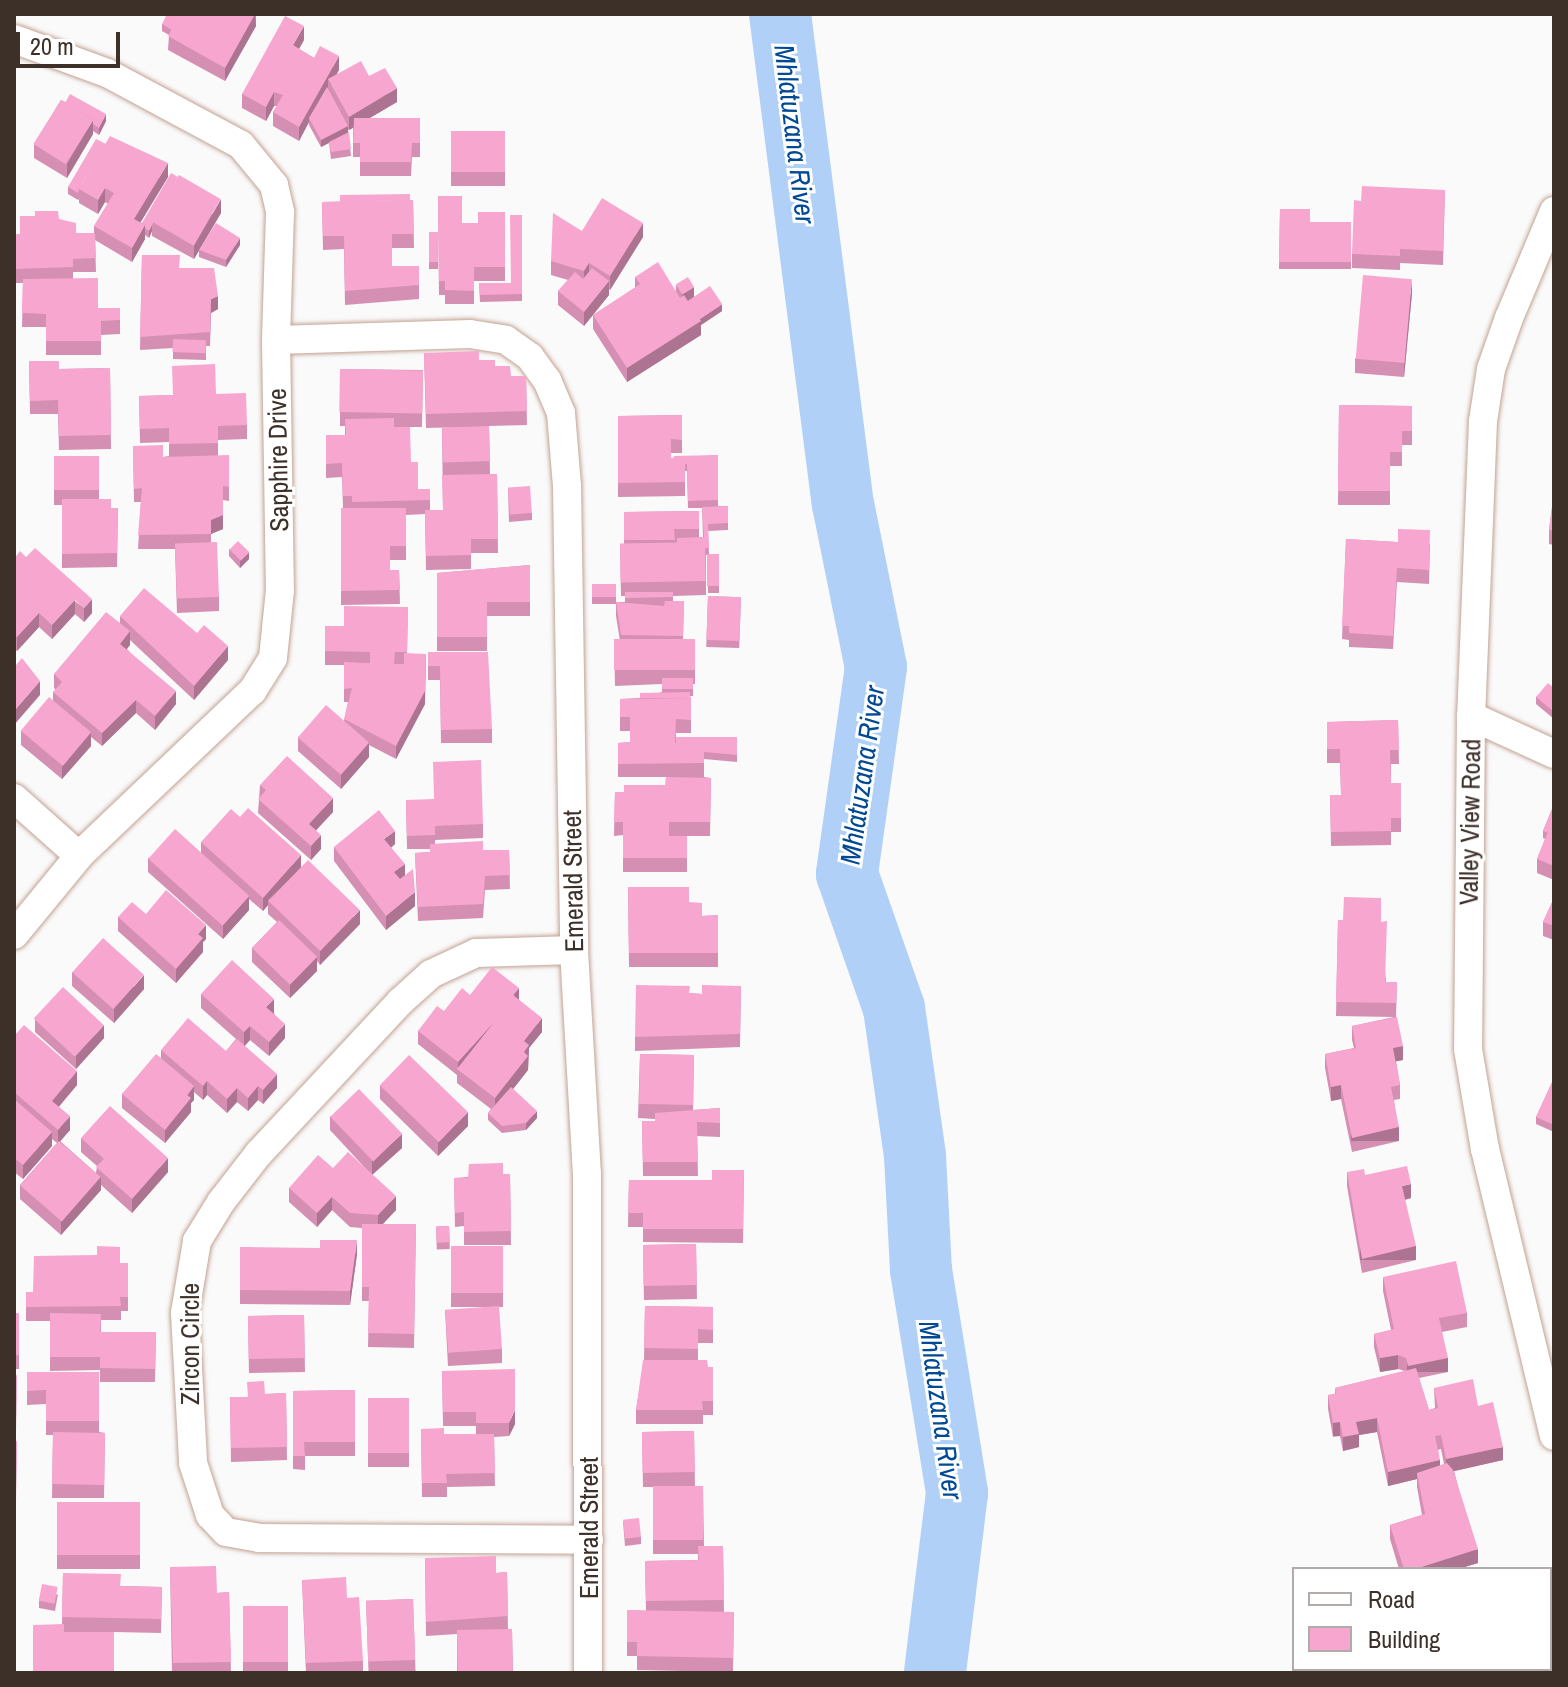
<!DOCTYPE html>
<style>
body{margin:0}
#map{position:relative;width:1568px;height:1687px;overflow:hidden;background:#fafafa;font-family:"Archivo Narrow",sans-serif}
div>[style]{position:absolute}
.river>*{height:62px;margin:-31px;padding:0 31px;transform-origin:31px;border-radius:31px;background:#b1d0f8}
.roads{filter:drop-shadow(0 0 2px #c3a293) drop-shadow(0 0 2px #c3a293)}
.minor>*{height:28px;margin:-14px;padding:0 14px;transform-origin:14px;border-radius:14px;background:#fff}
.wall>*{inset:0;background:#d48fb3;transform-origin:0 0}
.shaded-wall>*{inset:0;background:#ad7492;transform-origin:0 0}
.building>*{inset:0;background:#f7a6d0;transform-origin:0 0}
span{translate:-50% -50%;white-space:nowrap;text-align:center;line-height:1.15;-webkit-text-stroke:6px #fff;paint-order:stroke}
.street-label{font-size:26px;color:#3d3029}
.water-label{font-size:28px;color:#004994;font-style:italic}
.frame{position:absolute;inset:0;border:16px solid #3d3029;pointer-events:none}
.legend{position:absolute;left:1292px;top:1567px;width:260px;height:104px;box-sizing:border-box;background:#fff;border:2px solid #b1aca9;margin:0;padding:10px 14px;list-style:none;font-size:24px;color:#3d3029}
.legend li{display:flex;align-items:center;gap:16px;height:40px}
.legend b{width:40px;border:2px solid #b1aca9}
.scale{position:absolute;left:16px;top:32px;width:104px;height:36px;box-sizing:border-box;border:4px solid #3d3029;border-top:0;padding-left:10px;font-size:24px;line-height:28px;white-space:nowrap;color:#3d3029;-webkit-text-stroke:6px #fff;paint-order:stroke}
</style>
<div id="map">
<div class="river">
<i style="left:780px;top:14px;width:494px;rotate:82.7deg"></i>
<i style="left:843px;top:504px;width:166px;rotate:78.6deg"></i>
<i style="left:876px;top:667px;width:209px;rotate:98deg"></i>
<i style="left:847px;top:874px;width:142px;rotate:70.7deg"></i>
<i style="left:894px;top:1008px;width:149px;rotate:81.9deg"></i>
<i style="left:915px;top:1156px;width:114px;rotate:87deg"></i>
<i style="left:921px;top:1270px;width:226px;rotate:80.8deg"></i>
<i style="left:957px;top:1493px;width:181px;rotate:97deg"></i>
</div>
<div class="roads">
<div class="minor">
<i style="left:14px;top:39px;width:99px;rotate:20.1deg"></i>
<i style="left:107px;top:73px;width:152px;rotate:28.2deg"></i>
<i style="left:241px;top:145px;width:52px;rotate:50.5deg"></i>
<i style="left:274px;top:185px;width:28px;rotate:77deg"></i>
<i style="left:280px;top:212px;width:128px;rotate:91.8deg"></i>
<i style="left:276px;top:340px;width:250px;rotate:89.1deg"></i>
<i style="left:280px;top:590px;width:68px;rotate:95.9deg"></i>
<i style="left:273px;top:658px;width:39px;rotate:122deg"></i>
<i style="left:252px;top:691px;width:239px;rotate:136.4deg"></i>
<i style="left:79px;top:856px;width:102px;rotate:129.4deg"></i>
<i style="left:1554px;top:211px;width:116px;rotate:112.8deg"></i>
<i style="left:1509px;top:318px;width:54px;rotate:109.4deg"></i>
<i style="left:1491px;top:369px;width:53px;rotate:98.7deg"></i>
<i style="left:1483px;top:421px;width:295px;rotate:92.3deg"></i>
<i style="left:1471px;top:716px;width:333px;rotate:90.5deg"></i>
<i style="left:1468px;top:1049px;width:101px;rotate:80.4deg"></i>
<i style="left:1485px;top:1149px;width:295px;rotate:76.5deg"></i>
<i style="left:276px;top:340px;width:194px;rotate:-1.8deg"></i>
<i style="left:470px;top:334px;width:36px;rotate:9deg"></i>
<i style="left:506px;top:340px;width:29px;rotate:35deg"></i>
<i style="left:530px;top:357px;width:29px;rotate:54deg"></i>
<i style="left:547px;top:380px;width:36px;rotate:67deg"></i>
<i style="left:561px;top:413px;width:73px;rotate:85.3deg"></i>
<i style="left:567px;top:486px;width:464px;rotate:89.1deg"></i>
<i style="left:574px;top:950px;width:224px;rotate:86.7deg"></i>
<i style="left:587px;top:1174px;width:499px;rotate:89.9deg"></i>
<i style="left:1471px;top:716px;width:91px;rotate:24.6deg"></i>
<i style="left:14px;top:798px;width:87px;rotate:41.7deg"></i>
<i style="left:574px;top:950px;width:98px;rotate:178.2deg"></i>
<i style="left:476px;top:953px;width:50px;rotate:155deg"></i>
<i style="left:431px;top:974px;width:42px;rotate:137.9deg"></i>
<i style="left:400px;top:1002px;width:207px;rotate:133deg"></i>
<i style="left:259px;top:1153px;width:62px;rotate:127.8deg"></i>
<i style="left:221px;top:1202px;width:46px;rotate:121.6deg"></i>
<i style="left:197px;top:1241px;width:73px;rotate:99.5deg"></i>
<i style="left:185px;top:1313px;width:150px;rotate:86.9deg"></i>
<i style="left:193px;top:1463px;width:55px;rotate:71.9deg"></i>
<i style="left:210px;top:1515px;width:23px;rotate:47deg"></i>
<i style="left:226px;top:1532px;width:34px;rotate:10deg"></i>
<i style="left:259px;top:1538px;width:330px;rotate:0.3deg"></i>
</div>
</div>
<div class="wall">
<i style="clip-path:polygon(256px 14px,256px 26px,225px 81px,168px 50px,169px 35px,162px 31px,162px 24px)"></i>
<i style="clip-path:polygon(304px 40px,299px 49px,314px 58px,339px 70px,336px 74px,369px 76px,397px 102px,370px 118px,420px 118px,420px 157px,412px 157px,411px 176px,360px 176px,360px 157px,353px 157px,353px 128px,349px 130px,348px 129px,351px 156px,331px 159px,329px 143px,321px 147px,309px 125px,309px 122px,299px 141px,273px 126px,273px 112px,277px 106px,274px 106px,266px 121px,242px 108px,242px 94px)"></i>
<i style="clip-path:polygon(61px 100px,106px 121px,99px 135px,93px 131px,93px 134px,67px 178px,34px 158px,34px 144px)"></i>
<i style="left:451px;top:131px;width:54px;height:55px"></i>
<i style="clip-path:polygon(168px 177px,140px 223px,221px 213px,194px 259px,152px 236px,152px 231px,149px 238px,145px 235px,145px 239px,132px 262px,95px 240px,96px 272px,73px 272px,73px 278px,98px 308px,120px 308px,120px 334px,101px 335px,101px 355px,46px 355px,46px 327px,22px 327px,23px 283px,14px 283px,14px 235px,20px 234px,59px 219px,76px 233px,94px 233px,94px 226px,108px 204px,105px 202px,98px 214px,79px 203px,79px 199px,78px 200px,68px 194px,68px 187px)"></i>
<i style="clip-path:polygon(1445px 190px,1443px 265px,1400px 263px,1400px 270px,1352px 268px,1352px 254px,1361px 201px)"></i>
<i style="clip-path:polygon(438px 196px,462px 223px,478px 223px,505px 212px,505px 281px,474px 281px,474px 304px,445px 304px,445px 295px,439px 295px)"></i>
<i style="clip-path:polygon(413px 200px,414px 248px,392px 248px,392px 266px,419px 266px,419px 299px,345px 305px,344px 249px,323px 250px,322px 202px)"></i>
<i style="clip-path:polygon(1280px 209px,1310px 222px,1351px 222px,1351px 269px,1279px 269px)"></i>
<i style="clip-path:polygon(522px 215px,522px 301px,480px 302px,479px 283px,511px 283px)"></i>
<i style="clip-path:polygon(582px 231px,643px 237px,610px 290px,609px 289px,609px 295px,584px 326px,558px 305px,558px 291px,568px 280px,551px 275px,551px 261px)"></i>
<i style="left:429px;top:232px;width:9px;height:37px"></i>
<i style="clip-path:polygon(240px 245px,226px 267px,199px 257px,199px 250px)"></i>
<i style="clip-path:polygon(142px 255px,179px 268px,218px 309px,211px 313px,210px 346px,206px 346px,206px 360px,173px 359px,173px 348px,140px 350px)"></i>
<i style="clip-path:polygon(635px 277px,676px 291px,676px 285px,694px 297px,722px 311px,701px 325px,701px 335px,627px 382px,593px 329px,593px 315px,635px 288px)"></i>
<i style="clip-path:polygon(1412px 293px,1404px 377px,1355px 373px,1355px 359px)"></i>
<i style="clip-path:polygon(424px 353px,479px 360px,495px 366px,511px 376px,526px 376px,527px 425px,489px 426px,490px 474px,497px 474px,498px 553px,471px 553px,471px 569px,426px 570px,425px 514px,406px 515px,406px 560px,390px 560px,390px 570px,399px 570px,400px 604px,341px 605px,341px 508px,343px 508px,342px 477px,326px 478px,326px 449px,345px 435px,345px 426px,340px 426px,340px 369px,423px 370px,422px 427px,394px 427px,411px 462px,418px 489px,430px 489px,430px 510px,443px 510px,442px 428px,465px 427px,426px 428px)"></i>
<i style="clip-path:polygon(29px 361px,59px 369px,110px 368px,111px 449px,59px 450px,58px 414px,30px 414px)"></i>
<i style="clip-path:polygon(216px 394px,247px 425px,247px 439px,218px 440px,218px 456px,229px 487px,229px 501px,223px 500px,223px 529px,211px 534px,211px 542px,219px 597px,219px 611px,177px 613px,175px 549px,138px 549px,141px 502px,134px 502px,133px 446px,163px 457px,169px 456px,169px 442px,140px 443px,139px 396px)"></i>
<i style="clip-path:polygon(1339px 405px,1412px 406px,1412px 445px,1402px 445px,1402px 466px,1390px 466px,1390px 505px,1338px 505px)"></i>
<i style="clip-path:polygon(682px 415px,682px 453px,671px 453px,671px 458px,718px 455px,718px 506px,728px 506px,728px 530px,708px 531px,709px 554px,719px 554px,719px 593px,708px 593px,707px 555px,706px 555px,706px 595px,673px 596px,673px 601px,684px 601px,683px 639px,695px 670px,695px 684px,693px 684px,693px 696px,690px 696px,691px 698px,691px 733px,676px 733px,676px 743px,737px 737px,737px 762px,704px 759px,704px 777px,711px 778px,710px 836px,669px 836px,687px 836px,687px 872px,623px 872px,623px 835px,614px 836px,615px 792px,665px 792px,666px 777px,618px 777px,618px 743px,630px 742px,630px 731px,620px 731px,620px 699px,640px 698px,662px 692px,662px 684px,615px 686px,614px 641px,620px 641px,616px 616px,616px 604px,592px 604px,592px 584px,616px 584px,616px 602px,625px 602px,625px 596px,621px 596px,620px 544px,624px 544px,624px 512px,699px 511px,699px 537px,703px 537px,702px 508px,688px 508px,687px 471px,685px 471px,685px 496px,618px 497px,618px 416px)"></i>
<i style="clip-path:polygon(99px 456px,99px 499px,111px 508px,118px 508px,117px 567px,62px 568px,62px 505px,54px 505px,54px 457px)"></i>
<i style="clip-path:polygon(508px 488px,532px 513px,532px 520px,509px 522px)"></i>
<i style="clip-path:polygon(1554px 492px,1554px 545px,1549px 544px,1549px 530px)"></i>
<i style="clip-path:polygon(1346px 539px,1430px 544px,1429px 584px,1397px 582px,1393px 649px,1349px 647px,1349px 640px,1342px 639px)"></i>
<i style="clip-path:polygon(229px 549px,249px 559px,240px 568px,229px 556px)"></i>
<i style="clip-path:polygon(1554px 555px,1554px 579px,1552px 579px,1552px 565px)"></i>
<i style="clip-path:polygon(14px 559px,92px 613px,84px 622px,75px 614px,52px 639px,39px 627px,17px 651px,14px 649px)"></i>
<i style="clip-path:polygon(530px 565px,530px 616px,487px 616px,487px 651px,437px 651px,437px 573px)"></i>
<i style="left:708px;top:596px;width:33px;height:51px;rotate:2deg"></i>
<i style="clip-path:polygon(408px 607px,407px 653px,425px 704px,396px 759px,369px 745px,369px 757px,341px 789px,298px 751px,298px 737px,344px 721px,348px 702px,344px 702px,344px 665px,325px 665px,325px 626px,344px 626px)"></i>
<i style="clip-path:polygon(120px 616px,228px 660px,194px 700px,130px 640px,130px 645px,127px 649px,176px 704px,155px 730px,136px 713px,102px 746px,91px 737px,91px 746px,62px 779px,21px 745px,21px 731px,53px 701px,53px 692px,56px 690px,54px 688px,54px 674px,120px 623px)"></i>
<i style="clip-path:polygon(428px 652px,492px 729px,492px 743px,441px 743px,440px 680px,428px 680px)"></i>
<i style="clip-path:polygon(1554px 688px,1554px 719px,1536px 704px,1536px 697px)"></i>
<i style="clip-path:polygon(1398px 720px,1399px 764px,1391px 764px,1391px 783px,1401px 783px,1401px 832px,1391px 832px,1391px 845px,1331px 846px,1330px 795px,1341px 795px,1340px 763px,1327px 763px,1327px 722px)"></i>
<i style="clip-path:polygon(260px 785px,333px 812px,316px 830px,321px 849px,311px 860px,258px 813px)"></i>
<i style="clip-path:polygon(406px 800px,483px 824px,483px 838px,435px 840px,435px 844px,483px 850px,509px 850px,510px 889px,485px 890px,483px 918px,418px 921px,415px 853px,430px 852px,430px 849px,407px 849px)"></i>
<i style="clip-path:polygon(1554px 804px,1554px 880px,1537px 873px,1537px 859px,1545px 839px,1543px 838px,1543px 831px)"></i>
<i style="clip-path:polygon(201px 842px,301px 867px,360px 924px,320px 965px,317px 961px,317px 971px,290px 998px,252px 962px,252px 948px,277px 922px,268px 914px,268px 905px,263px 911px,249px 899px,249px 910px,223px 939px,148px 872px,148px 858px,201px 853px)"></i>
<i style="clip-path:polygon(395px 844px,391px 848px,405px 875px,415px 906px,386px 930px,334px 861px,334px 847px)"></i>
<i style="clip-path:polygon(628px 887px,689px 902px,702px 916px,718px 915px,718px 967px,629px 967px)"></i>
<i style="clip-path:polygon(1554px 898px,1554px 940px,1543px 936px,1543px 922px)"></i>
<i style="clip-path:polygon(146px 914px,206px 939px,203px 942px,203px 952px,176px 983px,118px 931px,118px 917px)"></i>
<i style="clip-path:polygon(1338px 920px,1381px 922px,1386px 982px,1397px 982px,1396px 1017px,1403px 1060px,1396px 1061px,1400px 1085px,1400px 1099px,1394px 1100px,1399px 1141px,1352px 1152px,1341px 1099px,1331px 1101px,1325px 1068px,1325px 1054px,1354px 1048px,1352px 1040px,1352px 1026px,1394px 1017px,1336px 1016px)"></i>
<i style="clip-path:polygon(72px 972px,144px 989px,114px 1023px,72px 986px)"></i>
<i style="clip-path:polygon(741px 986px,740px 1047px,635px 1051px,635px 1037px,689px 993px,702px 994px)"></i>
<i style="clip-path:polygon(201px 994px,274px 1013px,285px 1038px,269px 1056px,250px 1040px,245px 1046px,277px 1088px,263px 1104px,258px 1100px,248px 1111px,237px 1102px,227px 1113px,207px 1095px,203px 1100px,194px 1092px,194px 1100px,191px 1103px,191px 1112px,165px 1143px,122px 1108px,122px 1094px,161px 1059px,161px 1050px,226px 1051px,236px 1039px,201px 1008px)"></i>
<i style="clip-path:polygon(470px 995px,519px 1000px,542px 1032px,529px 1048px,528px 1070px,513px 1089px,537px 1118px,526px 1130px,502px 1133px,488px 1120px,488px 1113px,491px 1109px,457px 1083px,457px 1075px,418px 1044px,418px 1031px,444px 1011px)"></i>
<i style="clip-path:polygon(35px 1019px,104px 1038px,76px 1069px,35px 1032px)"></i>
<i style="clip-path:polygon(14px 1036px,77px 1085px,59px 1107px,70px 1130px,60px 1141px,96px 1173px,97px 1166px,81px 1152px,81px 1138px,168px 1172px,132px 1213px,101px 1185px,101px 1190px,61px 1235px,20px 1199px,20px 1185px,57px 1143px,52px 1139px,52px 1146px,23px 1179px,14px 1172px)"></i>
<i style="clip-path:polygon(640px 1054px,694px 1055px,693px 1110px,720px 1108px,720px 1137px,697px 1136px,698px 1176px,643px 1176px,642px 1121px,655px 1121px,655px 1119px,638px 1118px)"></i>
<i style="clip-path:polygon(1554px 1078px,1554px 1132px,1536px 1124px,1536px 1117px)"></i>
<i style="clip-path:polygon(380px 1085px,468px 1126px,438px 1156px,380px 1099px)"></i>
<i style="clip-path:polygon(330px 1116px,402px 1148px,372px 1175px,396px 1210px,383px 1224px,416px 1224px,414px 1348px,368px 1347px,369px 1301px,362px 1301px,362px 1228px,350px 1227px,332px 1210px,317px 1227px,289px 1202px,289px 1188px,333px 1168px,367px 1170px,330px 1130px)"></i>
<i style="clip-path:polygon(744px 1170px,743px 1243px,643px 1242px,643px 1227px,628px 1227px,629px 1180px,712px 1180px)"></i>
<i style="clip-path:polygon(1347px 1172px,1365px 1175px,1411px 1198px,1405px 1200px,1416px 1260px,1362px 1273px,1347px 1186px)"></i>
<i style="clip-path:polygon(510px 1174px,511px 1245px,464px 1245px,464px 1226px,455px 1227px,454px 1178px)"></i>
<i style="left:449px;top:1226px;width:23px;height:13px;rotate:88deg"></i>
<i style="left:696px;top:1244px;width:55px;height:53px;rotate:89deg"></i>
<i style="left:451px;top:1246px;width:52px;height:61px"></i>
<i style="clip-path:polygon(240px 1247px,357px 1254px,350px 1305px,240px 1304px)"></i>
<i style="clip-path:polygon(120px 1263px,128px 1263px,128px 1311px,121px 1311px,121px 1320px,101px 1320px,101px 1332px,156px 1332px,155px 1382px,100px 1382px,100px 1370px,50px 1371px,50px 1321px,26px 1321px,26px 1292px,33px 1292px)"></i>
<i style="clip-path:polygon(evenodd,1383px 1277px,1467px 1313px,1467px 1327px,1442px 1332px,1448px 1372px,1419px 1378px,1429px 1410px,1435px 1408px,1434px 1388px,1478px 1406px,1503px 1460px,1454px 1471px,1478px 1563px,1458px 1569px,1399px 1569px,1390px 1539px,1390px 1525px,1422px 1515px,1417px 1487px,1417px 1479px,1388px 1486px,1377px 1432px,1359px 1435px,1359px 1447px,1343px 1451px,1340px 1436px,1333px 1437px,1328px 1409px,1328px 1395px,1335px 1394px,1335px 1388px,1405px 1371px,1398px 1369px,1380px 1372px,1374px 1347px,1374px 1334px,1391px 1330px,1383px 1291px,1383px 1277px,1441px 1449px,1444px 1464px,1440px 1466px,1438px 1450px,1441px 1449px)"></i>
<i style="clip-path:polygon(645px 1306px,713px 1307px,713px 1343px,698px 1343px,698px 1360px,708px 1367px,713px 1367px,713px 1415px,703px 1415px,703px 1424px,636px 1424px,636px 1410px,644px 1360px)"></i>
<i style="clip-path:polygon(445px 1310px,502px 1349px,502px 1363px,448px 1366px)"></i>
<i style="left:19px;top:1313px;width:56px;height:5px;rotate:90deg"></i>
<i style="left:304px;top:1315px;width:57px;height:56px;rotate:89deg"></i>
<i style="clip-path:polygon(442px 1371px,515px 1424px,509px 1436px,494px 1437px,495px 1486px,447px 1487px,447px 1497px,422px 1497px,421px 1429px,444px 1434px,476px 1434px,476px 1426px,443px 1426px)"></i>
<i style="clip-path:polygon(27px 1372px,99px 1372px,99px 1432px,105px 1433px,104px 1498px,52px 1498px,53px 1435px,46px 1435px,46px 1404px,27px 1405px)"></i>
<i style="clip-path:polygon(14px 1375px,17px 1375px,16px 1433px,14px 1433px)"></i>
<i style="clip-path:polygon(355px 1390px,355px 1456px,305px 1456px,305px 1470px,293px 1469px,293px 1391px)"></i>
<i style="clip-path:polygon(286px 1393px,287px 1460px,231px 1462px,230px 1397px,247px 1397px,265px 1394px)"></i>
<i style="left:368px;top:1398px;width:41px;height:69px"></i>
<i style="clip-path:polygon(694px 1431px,695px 1486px,703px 1486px,704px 1546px,723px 1546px,724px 1612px,734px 1612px,733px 1672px,637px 1670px,637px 1656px,627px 1656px,627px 1610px,646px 1611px,645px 1561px,698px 1560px,698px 1554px,653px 1554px,653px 1487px,643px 1487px,642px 1432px)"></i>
<i style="clip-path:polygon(14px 1441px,17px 1441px,16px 1501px,14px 1501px)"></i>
<i style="left:57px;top:1502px;width:83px;height:67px"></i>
<i style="clip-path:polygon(623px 1521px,641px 1537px,641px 1544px,625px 1546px)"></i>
<i style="clip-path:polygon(425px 1558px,496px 1573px,507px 1572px,508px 1629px,512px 1629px,513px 1673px,457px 1673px,457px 1634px,426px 1636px)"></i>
<i style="clip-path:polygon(170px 1567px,217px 1593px,229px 1592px,231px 1673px,172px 1673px)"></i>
<i style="clip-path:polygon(63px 1573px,121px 1586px,162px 1587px,161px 1633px,114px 1632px,33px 1673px,62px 1624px)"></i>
<i style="clip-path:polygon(302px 1580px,363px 1661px,363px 1673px,306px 1673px)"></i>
<i style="clip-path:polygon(58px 1594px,55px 1611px,39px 1608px,39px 1601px)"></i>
<i style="left:413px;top:1599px;width:74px;height:47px;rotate:88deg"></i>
<i style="left:288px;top:1606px;width:67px;height:45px;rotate:90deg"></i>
</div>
<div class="shaded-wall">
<i style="clip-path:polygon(255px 14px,256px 26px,225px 81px,225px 68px)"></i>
<i style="clip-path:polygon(304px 26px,304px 40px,293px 59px,293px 45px)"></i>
<i style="clip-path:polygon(339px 56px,339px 70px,331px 85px,328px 79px,328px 90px,309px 118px,309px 122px,299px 141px,299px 127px)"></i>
<i style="clip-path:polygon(397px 88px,397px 102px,349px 130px,349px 117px)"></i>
<i style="clip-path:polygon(274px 92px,274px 106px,266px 121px,266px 107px)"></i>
<i style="clip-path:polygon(106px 114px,106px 121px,99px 135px,99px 128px)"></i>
<i style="clip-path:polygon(93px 120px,93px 134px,67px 178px,67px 164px)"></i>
<i style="clip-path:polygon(348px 126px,348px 133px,321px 147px,321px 140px)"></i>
<i style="clip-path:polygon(168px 163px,168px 177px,134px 233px,134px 219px)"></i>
<i style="clip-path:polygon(105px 188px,105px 202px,98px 214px,98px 200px)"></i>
<i style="clip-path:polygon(221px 199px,221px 213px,194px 259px,194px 246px)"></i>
<i style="clip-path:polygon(643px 223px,643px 237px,610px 290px,610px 276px)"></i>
<i style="clip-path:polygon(152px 224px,152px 231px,149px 238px,149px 231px)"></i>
<i style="clip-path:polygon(145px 225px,145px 239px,132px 262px,132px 248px)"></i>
<i style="clip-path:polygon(240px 238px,240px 245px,226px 267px,226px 260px)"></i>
<i style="clip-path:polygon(589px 263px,589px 277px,584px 285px,584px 271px)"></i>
<i style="clip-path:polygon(1412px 279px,1412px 293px,1404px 377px,1404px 363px)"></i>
<i style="clip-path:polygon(609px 281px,609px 295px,584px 326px,584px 312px)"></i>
<i style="clip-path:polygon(694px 287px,694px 301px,682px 308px,682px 294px)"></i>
<i style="clip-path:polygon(218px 296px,218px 309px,211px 313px,210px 346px,211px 299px)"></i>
<i style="clip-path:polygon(722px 304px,722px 311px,701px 325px,701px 335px,627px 382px,627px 368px)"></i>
<i style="clip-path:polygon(223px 515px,223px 529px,211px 534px,211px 520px)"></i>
<i style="clip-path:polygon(249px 552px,249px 559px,240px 568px,240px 561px)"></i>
<i style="clip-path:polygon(92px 599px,92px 613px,84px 622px,84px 608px)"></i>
<i style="clip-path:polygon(75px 600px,75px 614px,52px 639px,52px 625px)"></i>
<i style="clip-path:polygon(39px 613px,39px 627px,17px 651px,17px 637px)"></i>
<i style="clip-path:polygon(130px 631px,130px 645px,120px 657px,120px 644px)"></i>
<i style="clip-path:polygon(228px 646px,228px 660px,194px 700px,194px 686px)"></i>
<i style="clip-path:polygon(426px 654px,425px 704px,396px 759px,396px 746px)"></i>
<i style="clip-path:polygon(40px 681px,40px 695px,14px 725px,14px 711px)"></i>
<i style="clip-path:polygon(176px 691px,176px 704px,155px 730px,155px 716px)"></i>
<i style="clip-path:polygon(136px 700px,136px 713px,102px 746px,102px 733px)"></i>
<i style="clip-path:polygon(91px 732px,91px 746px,62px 779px,62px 765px)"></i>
<i style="clip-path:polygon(369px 743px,369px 757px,341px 789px,341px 775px)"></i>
<i style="clip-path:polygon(333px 798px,333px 812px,309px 838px,309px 824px)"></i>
<i style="clip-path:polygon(395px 831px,395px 844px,384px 853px,384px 839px)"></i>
<i style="clip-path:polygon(321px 835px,321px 849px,311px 860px,311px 846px)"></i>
<i style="clip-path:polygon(301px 855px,301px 869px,268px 900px,268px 905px,263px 911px,263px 898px)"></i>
<i style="clip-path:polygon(405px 864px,405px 878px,394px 886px,394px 872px)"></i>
<i style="clip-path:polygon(415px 892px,415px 906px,386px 930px,386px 916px)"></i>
<i style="clip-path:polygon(249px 896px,249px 910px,223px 939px,223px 925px)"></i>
<i style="clip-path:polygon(360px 910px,360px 924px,320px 965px,320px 951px)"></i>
<i style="clip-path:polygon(206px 925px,206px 939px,203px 942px,203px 952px,176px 983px,176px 969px,198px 934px)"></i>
<i style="clip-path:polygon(317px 957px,317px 971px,290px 998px,290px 984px)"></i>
<i style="clip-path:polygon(144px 975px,144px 989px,114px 1023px,114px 1009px)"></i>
<i style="clip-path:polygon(519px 988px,519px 1002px,513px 995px)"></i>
<i style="clip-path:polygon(274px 999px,274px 1013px,266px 1021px,266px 1007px)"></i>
<i style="clip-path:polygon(542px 1018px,542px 1032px,529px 1048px,528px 1070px,495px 1112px,495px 1098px,524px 1041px)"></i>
<i style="clip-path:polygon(495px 1021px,458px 1069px,458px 1062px)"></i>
<i style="clip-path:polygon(285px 1024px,285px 1038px,269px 1056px,269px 1042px)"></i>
<i style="clip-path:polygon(104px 1025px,104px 1038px,76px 1069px,76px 1056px)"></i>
<i style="clip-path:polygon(250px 1026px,250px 1040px,244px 1046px,244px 1032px)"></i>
<i style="clip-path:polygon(1403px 1046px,1403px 1060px,1393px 1062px,1393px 1048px)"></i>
<i style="clip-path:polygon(77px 1071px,77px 1085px,52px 1114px,52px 1101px)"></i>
<i style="clip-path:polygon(277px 1074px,277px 1088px,263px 1104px,263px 1090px)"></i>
<i style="clip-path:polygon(207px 1081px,207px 1095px,203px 1100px,203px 1086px)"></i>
<i style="clip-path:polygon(1341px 1085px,1341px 1099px,1331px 1101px,1331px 1087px)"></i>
<i style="clip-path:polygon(194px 1086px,194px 1100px,191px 1103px,191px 1112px,165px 1143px,165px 1130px)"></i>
<i style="clip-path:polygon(258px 1086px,258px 1100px,248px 1111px,248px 1098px)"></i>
<i style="clip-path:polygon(237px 1088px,237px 1102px,227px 1113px,227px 1099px)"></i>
<i style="clip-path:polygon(537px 1111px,537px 1118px,526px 1130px,526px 1123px)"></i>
<i style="clip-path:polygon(468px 1112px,468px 1126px,438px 1156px,438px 1142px)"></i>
<i style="clip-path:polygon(70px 1116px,70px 1130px,58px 1144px,58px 1130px)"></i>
<i style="left:1399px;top:1127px;width:14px;height:48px;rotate:90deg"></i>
<i style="clip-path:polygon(52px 1132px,52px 1146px,23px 1179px,23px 1165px)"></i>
<i style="clip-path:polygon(402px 1134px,402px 1148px,372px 1175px,372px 1161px)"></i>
<i style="clip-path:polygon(168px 1158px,168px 1172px,132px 1213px,132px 1199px)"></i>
<i style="clip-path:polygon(101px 1177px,101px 1190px,61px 1235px,61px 1222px)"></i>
<i style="clip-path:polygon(1411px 1184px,1411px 1198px,1402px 1200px,1402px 1186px)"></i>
<i style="clip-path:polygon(396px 1196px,396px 1210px,378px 1229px,378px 1215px)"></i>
<i style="clip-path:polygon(332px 1197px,332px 1210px,317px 1227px,317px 1213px)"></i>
<i style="clip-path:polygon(357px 1240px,357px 1254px,350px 1305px,350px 1291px)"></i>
<i style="left:1416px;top:1246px;width:14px;height:56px;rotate:90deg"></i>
<i style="clip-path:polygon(1398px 1355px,1398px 1369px,1380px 1372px,1380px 1358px)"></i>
<i style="left:1448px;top:1358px;width:14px;height:41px;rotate:90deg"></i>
<i style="clip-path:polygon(515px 1410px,515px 1424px,509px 1436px,509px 1423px)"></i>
<i style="clip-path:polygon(1377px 1418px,1377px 1432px,1359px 1435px,1359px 1447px,1343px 1451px,1343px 1437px,1356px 1422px)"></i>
<i style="left:1340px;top:1422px;width:14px;height:7px;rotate:90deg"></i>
<i style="clip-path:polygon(1503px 1447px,1503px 1460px,1446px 1473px,1446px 1459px)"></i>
<i style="clip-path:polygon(1440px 1460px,1440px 1474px,1417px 1473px,1417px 1479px,1388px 1486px,1388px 1472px)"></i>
<i style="clip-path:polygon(1478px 1549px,1478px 1563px,1458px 1569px,1415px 1569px)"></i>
<i style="clip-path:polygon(1438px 1669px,1467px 1669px,1467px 1673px,1426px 1673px)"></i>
</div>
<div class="building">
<i style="clip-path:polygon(167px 14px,180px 14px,172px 30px,162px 24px)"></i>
<i style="clip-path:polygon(180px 14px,255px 14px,225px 68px,168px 36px)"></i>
<i style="clip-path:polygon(285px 16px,304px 26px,293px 45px,314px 58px,320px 46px,339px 56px,299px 127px,273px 112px,283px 95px,274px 92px,266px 107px,242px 94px)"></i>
<i style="clip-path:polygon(361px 61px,369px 76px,385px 68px,397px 88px,349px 117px,328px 79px)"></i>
<i style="clip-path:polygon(327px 87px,348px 126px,321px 140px,309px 118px)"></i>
<i style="clip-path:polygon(70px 94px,106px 114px,99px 128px,93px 124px,93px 120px,65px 103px)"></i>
<i style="left:61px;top:100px;width:38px;height:52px;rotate:32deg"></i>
<i style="clip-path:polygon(354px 118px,420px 118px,420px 143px,412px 143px,411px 162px,360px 162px,360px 143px,353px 143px)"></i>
<i style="left:451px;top:131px;width:54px;height:41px"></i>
<i style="clip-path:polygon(349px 132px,351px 149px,331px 152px,329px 142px)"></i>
<i style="clip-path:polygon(110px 136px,168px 163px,134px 219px,145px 225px,132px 248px,94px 226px,114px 193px,105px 188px,98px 200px,79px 189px)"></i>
<i style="clip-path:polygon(96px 139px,106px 144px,79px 189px,78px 193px,68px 187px)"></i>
<i style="clip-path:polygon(171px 173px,178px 177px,149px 231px,145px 228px,145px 225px,142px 223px)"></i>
<i style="left:179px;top:175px;width:48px;height:54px;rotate:30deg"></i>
<i style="clip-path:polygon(1362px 186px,1445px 190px,1443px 251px,1400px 249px,1400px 256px,1352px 254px,1354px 200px,1361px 201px)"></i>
<i style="clip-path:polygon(410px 194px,410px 200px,340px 202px,340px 195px)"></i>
<i style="clip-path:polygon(438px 196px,462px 196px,462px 223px,478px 223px,478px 212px,505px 212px,505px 267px,474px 267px,474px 291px,445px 290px,445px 281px,439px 281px)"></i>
<i style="clip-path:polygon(602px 198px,643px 223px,610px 276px,589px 263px,584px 271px,551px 261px,553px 213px,582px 231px)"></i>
<i style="clip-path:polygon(413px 200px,414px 234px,392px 234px,392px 266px,419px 266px,419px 285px,345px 291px,344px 236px,323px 236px,322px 202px)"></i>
<i style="clip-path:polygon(1280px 209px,1310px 209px,1310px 222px,1351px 222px,1351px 262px,1279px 262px)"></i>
<i style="clip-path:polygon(35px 211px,58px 211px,59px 219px,76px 223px,76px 233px,95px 233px,96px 258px,73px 259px,73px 267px,14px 269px,14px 235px,20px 234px,20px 216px,35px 216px)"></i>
<i style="clip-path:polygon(510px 215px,522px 215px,522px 294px,480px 295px,479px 283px,511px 283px)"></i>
<i style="clip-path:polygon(216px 223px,240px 238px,226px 260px,199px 250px)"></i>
<i style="left:429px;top:232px;width:9px;height:30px"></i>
<i style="clip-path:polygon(142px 255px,180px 255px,179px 268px,214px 268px,218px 296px,211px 299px,210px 332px,140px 337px)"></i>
<i style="clip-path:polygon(658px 262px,680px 298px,684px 295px,701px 321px,627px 368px,593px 315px,640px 284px,635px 277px)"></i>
<i style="clip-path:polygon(592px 268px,609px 281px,584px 312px,558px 291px,575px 272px,583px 279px)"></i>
<i style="left:1363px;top:275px;width:49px;height:84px;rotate:5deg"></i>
<i style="left:688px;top:277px;width:12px;height:14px;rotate:59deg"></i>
<i style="clip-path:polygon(98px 278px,98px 308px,120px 308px,120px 320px,101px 321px,101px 341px,46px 341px,46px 314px,22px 313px,23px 279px)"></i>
<i style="left:710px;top:286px;width:22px;height:27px;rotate:56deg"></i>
<i style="left:173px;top:339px;width:33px;height:13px;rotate:2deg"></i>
<i style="clip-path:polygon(479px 351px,479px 360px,495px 360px,495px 366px,510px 366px,511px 376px,526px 376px,527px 411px,426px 414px,424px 353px)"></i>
<i style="clip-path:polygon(29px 361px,59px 361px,59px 369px,110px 368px,111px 435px,59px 436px,58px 400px,30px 401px)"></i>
<i style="clip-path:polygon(215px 364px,216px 394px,246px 393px,247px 425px,218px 426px,218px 443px,169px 444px,169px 428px,140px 429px,139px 396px,173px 395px,172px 366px)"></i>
<i style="left:340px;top:369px;width:83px;height:43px;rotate:1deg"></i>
<i style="clip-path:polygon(1339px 405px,1412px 406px,1412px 431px,1402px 431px,1402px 452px,1390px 452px,1390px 491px,1338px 491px)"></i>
<i style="clip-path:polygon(682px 415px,682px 440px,671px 439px,671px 458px,685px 458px,685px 482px,618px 483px,618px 416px)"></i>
<i style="clip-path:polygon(394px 418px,394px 427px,410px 427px,411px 462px,418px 462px,418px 489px,430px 489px,430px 500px,352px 502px,352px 496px,343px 496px,342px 463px,326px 464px,326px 435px,346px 435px,345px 419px)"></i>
<i style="left:489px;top:426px;width:35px;height:47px;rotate:88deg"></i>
<i style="clip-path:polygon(163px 445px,163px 457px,229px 455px,229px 487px,223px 486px,223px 515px,211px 520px,211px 534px,138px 535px,142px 488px,134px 489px,133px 446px)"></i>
<i style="clip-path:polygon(718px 455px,718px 500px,688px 501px,687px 464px,685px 464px,685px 458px,674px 458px,674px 456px)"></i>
<i style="left:99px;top:456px;width:34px;height:45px;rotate:90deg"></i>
<i style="clip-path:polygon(497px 474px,498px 539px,471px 539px,471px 555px,426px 556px,425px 510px,443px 510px,442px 475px)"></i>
<i style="left:530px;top:486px;width:27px;height:22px;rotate:86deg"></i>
<i style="clip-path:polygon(1554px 492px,1554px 531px,1549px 530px)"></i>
<i style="clip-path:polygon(62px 499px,111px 499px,111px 508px,118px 508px,117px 553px,62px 554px)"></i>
<i style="clip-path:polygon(728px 506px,728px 523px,708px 524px,709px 548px,705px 548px,705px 542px,677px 543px,677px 538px,704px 537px,702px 507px)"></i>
<i style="clip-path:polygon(341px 508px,406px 508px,406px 546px,390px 546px,390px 570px,399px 570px,400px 590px,341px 591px)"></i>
<i style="clip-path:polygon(699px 511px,699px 529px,674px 529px,675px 540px,624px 540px,624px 512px)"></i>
<i style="clip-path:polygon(1398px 529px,1430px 530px,1429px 570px,1397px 568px,1393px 636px,1349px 633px,1349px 626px,1342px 626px,1346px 539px,1398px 542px)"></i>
<i style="left:238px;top:541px;width:16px;height:12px;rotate:45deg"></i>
<i style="left:217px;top:542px;width:55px;height:42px;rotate:88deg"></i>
<i style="left:705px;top:542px;width:39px;height:85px;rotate:89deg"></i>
<i style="clip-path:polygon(35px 548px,92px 599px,84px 608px,75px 600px,52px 625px,39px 613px,17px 637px,14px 635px,14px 559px,20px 551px,26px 557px)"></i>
<i style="left:707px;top:554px;width:12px;height:32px"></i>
<i style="clip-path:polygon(530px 565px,530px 602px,487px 602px,487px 637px,437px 637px,437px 573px)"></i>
<i style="left:592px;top:584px;width:24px;height:13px"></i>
<i style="clip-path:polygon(144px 588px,197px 633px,204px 625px,228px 646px,194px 686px,120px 616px)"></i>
<i style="clip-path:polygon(625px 592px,673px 592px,673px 597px,625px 598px)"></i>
<i style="left:708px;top:596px;width:33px;height:44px;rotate:2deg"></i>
<i style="clip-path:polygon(665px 601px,684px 601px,683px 636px,621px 635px,616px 602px,664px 606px)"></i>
<i style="clip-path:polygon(344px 606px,408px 607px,407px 652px,395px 652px,394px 664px,404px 664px,404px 653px,426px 654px,425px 691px,396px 746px,344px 719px,352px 688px,344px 689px,344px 662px,370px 663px,370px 652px,325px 651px,325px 626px,344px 626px)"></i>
<i style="clip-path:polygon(106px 612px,130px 631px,120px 644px,176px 691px,155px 716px,136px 700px,102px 733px,53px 692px,62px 682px,54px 674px)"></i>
<i style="left:695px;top:639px;width:31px;height:81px;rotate:90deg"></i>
<i style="clip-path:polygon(428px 652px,488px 652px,492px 729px,441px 730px,440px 666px,428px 666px)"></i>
<i style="clip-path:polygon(22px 658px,40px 681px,14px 711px,14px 662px,16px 665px)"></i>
<i style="left:662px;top:678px;width:31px;height:11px"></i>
<i style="clip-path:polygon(1548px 683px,1554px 688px,1554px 712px,1536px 697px)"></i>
<i style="clip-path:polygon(690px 692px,690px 698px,640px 698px,640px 693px)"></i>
<i style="left:49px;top:697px;width:55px;height:44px;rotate:40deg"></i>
<i style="clip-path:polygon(691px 698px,691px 720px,676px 719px,675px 743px,704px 743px,704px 763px,618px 764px,618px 743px,630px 742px,630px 717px,620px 717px,620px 699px)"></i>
<i style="left:326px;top:705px;width:57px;height:43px;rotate:41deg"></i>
<i style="clip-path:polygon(1398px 720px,1399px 750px,1390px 750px,1391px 783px,1401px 783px,1401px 818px,1391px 818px,1391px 831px,1331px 832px,1330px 795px,1341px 795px,1340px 749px,1327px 749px,1327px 722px)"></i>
<i style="clip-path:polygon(676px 737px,737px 737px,737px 755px,704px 752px,704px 743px,676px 743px)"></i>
<i style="clip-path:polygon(287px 756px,333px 798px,309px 824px,321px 835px,311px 846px,258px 799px,266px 790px,260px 785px)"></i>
<i style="clip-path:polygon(481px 760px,483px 824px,435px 826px,435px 835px,407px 836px,406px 800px,434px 799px,433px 762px)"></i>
<i style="clip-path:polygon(666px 777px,711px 778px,710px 822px,669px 822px,669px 836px,687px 836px,687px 858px,623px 858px,623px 822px,614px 822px,615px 792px,665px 792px)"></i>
<i style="left:624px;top:785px;width:41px;height:7px"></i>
<i style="clip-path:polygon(1554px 804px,1554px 835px,1543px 831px)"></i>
<i style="clip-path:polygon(248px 808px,301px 855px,263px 898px,201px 842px,231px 809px,240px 817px)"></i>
<i style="clip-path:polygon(379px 810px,395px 831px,384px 839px,405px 864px,394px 872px,400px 879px,413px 869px,415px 892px,386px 916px,334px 847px)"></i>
<i style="left:175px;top:829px;width:100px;height:40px;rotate:42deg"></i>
<i style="clip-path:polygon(1548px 832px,1554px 835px,1554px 866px,1537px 859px)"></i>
<i style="clip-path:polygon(483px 841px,483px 850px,509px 850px,510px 875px,485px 876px,483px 904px,418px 907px,415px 853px,430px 852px,430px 844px)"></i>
<i style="left:308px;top:860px;width:72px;height:57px;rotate:44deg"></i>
<i style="clip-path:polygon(628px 887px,689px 887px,689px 902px,702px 903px,702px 916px,718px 915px,718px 953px,629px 953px)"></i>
<i style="clip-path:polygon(166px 890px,206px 925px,198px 934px,203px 938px,176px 969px,118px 917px,132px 902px,146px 914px)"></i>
<i style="clip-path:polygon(1344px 897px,1381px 898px,1381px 922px,1387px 921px,1385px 982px,1397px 982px,1396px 1003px,1336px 1002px,1338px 920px,1343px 920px)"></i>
<i style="clip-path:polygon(1554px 898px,1554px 926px,1543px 922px)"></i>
<i style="left:279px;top:920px;width:53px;height:39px;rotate:44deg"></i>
<i style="left:103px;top:938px;width:55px;height:46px;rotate:42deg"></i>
<i style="clip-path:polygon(232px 960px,274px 999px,266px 1007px,285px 1024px,269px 1042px,250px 1026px,244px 1032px,201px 994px)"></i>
<i style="clip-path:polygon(492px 967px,519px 988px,513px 995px,542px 1018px,524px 1041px,529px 1045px,524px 1052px,528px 1056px,495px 1098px,457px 1069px,495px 1021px,458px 1062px,418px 1031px,437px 1006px,444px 1011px,462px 988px,470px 995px)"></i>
<i style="clip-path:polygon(636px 985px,690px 986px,689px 993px,702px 994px,702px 985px,741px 986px,740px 1034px,635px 1037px)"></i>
<i style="left:63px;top:987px;width:56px;height:43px;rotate:43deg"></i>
<i style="clip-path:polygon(1397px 1017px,1403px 1046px,1393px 1048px,1400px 1085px,1391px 1087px,1399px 1127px,1352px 1138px,1341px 1085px,1331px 1087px,1325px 1054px,1356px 1048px,1352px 1026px)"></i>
<i style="clip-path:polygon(188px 1018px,226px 1051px,237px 1039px,277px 1074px,263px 1090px,258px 1086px,248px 1098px,237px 1088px,227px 1099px,207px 1081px,203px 1086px,161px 1050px)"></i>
<i style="clip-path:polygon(24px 1025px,77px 1071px,52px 1101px,70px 1116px,58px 1130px,14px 1092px,14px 1036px)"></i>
<i style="clip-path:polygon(156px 1054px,194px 1086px,187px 1095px,191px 1098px,165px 1130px,122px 1094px)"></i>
<i style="left:640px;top:1054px;width:54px;height:50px;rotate:1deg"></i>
<i style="left:409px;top:1055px;width:82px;height:42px;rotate:44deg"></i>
<i style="clip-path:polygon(1554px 1078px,1554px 1125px,1536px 1117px)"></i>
<i style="clip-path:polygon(511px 1087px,537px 1111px,526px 1123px,502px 1126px,488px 1113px)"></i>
<i style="left:359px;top:1089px;width:62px;height:40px;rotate:46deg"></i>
<i style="clip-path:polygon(14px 1099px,52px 1132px,23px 1165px,14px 1158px)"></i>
<i style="clip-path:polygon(110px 1106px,168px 1158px,132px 1199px,96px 1167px,104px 1159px,81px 1138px)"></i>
<i style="clip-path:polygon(720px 1108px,720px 1123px,697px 1122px,698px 1162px,643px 1162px,642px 1121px,655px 1121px,655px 1113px)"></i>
<i style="left:59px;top:1141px;width:55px;height:59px;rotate:41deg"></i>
<i style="clip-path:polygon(348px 1152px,396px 1196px,378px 1215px,350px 1213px,332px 1197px,317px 1213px,289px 1188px,318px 1155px,333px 1168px)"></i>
<i style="clip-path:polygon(503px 1163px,503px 1174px,510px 1174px,511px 1231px,464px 1232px,464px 1212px,455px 1213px,454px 1178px,468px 1178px,469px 1164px)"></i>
<i style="clip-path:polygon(1407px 1166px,1411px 1184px,1402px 1186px,1416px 1246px,1362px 1259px,1347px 1172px,1364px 1169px,1365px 1175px)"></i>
<i style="clip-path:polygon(712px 1170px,744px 1170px,743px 1229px,643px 1229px,643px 1213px,628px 1213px,629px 1180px,712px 1180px)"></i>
<i style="clip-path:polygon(362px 1224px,416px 1224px,414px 1334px,368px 1333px,369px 1287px,362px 1287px)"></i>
<i style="left:449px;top:1226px;width:16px;height:13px;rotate:86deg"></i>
<i style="clip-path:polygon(320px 1240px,357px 1240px,350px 1291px,240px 1290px,240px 1247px,320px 1248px)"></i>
<i style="left:696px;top:1244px;width:41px;height:53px;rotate:89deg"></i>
<i style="clip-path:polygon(97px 1246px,120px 1247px,120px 1263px,128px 1263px,128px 1297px,120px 1297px,121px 1306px,26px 1307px,26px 1292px,33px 1292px,34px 1256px,97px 1255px)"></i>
<i style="left:451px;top:1246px;width:52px;height:47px"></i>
<i style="clip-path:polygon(1456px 1261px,1467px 1313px,1439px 1318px,1448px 1358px,1408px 1366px,1406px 1358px,1398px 1355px,1380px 1358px,1374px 1334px,1394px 1329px,1383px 1277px)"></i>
<i style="left:499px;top:1306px;width:43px;height:54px;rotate:86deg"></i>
<i style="clip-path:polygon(645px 1306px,713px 1307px,713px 1330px,698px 1329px,698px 1349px,644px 1348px)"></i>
<i style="left:19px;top:1313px;width:42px;height:5px;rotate:90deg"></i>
<i style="clip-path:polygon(50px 1313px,101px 1314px,100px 1332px,156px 1332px,155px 1369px,100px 1368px,100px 1357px,50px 1357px)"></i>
<i style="left:304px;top:1315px;width:43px;height:56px;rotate:89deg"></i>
<i style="clip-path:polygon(643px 1360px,707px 1360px,708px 1367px,713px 1367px,713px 1401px,702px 1401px,703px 1410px,636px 1410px)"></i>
<i style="clip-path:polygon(1416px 1368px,1429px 1410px,1438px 1408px,1434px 1388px,1473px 1379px,1478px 1406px,1493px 1402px,1503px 1447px,1446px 1459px,1441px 1435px,1435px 1436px,1440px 1460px,1388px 1472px,1377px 1418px,1356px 1422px,1359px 1434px,1343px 1437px,1340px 1422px,1333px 1423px,1328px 1395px,1336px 1394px,1335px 1388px)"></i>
<i style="clip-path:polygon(515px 1369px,515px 1410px,509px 1423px,476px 1423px,476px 1412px,443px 1412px,442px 1371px)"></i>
<i style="clip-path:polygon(27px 1372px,99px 1372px,99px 1421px,46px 1421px,46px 1390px,27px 1391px)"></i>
<i style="clip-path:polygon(14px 1375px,17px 1375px,16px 1419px,14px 1419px)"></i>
<i style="clip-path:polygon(264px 1381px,265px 1394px,286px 1393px,287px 1447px,231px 1448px,230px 1397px,248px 1397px,247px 1382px)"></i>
<i style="clip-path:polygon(355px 1390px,355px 1442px,304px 1442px,305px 1456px,293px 1456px,293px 1391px)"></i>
<i style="left:368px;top:1398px;width:41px;height:55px"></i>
<i style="clip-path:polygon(444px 1428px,444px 1434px,494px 1434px,495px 1473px,446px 1474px,447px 1483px,422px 1483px,421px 1429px)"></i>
<i style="left:694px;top:1431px;width:41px;height:52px;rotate:89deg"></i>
<i style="left:53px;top:1432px;width:52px;height:52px;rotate:1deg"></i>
<i style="clip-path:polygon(14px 1441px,17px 1441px,16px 1487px,14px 1487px)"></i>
<i style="clip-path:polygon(1447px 1463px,1453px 1470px,1478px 1549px,1415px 1569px,1404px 1569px,1390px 1525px,1425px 1514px,1417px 1473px)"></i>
<i style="left:653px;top:1486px;width:50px;height:54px"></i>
<i style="left:57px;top:1502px;width:83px;height:53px"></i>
<i style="left:639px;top:1518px;width:19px;height:16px;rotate:84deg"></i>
<i style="clip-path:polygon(698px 1546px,723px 1546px,724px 1600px,646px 1601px,645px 1561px,699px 1560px)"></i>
<i style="clip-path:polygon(496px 1556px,496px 1573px,507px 1572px,508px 1616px,426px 1622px,425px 1558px)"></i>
<i style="clip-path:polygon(216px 1566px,217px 1593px,229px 1592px,231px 1662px,173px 1663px,170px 1567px)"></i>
<i style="clip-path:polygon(63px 1573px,121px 1574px,120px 1586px,162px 1587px,161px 1619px,62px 1617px)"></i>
<i style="clip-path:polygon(346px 1577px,347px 1598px,359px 1597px,363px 1661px,306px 1663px,302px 1580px)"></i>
<i style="left:42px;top:1584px;width:16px;height:17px;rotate:11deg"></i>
<i style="left:413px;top:1599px;width:61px;height:47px;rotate:88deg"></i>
<i style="left:288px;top:1606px;width:56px;height:45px;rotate:90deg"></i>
<i style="clip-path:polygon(627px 1610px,734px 1612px,733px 1658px,637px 1656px,637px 1642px,627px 1642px)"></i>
<i style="clip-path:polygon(64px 1624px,64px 1632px,114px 1632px,114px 1673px,33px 1673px,33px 1625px)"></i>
<i style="left:512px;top:1629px;width:43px;height:55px;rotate:89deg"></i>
<i style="clip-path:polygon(1397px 1669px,1438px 1669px,1426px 1673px,1398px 1673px)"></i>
</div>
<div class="street-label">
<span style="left:278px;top:460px;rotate:-91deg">Sapphire Drive</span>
<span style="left:1470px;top:822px;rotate:-89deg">Valley View Road</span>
<span style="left:573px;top:881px;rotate:-91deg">Emerald Street</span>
<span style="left:190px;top:1344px;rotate:-90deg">Zircon Circle</span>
<span style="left:589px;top:1528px;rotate:-90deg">Emerald Street</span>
</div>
<div class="water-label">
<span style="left:795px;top:134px;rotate:83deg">Mhlatuzana River</span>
<span style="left:862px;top:775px;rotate:-82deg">Mhlatuzana River</span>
<span style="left:941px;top:1410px;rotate:82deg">Mhlatuzana River</span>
</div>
<div class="frame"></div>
<ul class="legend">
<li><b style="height:10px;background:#fff"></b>Road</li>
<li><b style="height:22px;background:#f7a6d0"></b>Building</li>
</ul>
<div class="scale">20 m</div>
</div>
